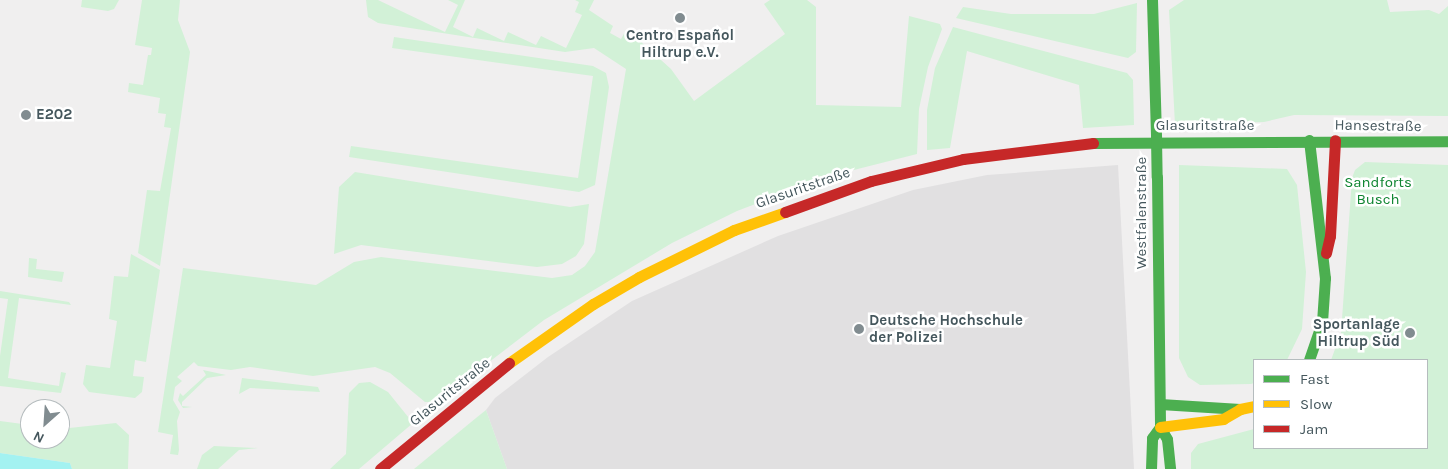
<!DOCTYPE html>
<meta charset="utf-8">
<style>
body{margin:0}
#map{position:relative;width:1448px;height:469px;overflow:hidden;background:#f0efef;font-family:Karla,sans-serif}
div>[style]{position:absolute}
.education>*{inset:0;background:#e1e0e1}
.green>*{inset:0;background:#d2f1d7}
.water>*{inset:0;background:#a3f2f1}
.fast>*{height:11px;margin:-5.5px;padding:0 5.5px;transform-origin:5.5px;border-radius:5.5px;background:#4caf50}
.slow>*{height:11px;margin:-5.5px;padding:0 5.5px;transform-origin:5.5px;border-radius:5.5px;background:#ffc107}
.jam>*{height:11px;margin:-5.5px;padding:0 5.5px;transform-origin:5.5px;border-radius:5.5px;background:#c62828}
.fast-bridge>*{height:11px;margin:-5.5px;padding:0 5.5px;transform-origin:5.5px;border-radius:5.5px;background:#4caf50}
.dots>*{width:14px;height:14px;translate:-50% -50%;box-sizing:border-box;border:2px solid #fff;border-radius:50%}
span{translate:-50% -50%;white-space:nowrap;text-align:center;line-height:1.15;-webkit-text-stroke:5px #fff;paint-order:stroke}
.poi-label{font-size:15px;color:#45575d;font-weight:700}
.left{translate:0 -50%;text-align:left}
.right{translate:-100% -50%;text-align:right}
.street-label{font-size:15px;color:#45575d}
.park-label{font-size:15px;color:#0f8531}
.legend{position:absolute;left:1253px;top:359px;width:175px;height:90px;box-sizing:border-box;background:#fff;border:1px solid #b5bcbe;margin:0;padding:6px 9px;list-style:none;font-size:15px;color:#45575d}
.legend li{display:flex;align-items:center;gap:10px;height:25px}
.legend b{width:25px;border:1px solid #b5bcbe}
.north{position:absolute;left:20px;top:399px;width:50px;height:50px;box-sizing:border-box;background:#fff;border:1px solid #b5bcbe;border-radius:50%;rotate:206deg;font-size:14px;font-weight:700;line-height:20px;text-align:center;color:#45575d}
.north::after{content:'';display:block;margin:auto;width:18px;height:22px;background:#818c90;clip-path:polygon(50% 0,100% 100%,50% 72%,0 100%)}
</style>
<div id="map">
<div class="education">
<i style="clip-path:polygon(1118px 165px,1134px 469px,507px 469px,486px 410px,495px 398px,548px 357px,632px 301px,778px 236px,913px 190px,987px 175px)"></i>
</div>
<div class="green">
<i style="clip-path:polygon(82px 0,119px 0,114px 9px,108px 11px,81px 7px)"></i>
<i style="clip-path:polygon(142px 0,180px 0,178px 20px,190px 52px,160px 266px,138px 253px,147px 190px,160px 191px,171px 128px,164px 127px,166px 114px,158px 113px,160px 98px,128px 92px,129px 83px,143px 85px,148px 55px,151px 55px,152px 48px,135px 45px)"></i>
<i style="clip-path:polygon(366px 0,378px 0,445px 32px,458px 5px,448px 0,465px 0,453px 27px,473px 37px,477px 28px,504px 41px,508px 32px,536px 45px,541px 36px,566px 48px,582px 15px,575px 12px,579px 2px,575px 0,594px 0,589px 10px,613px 26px,610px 33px,621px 39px,625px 32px,641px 42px,671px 69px,694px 101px,785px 34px,764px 4px,770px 0,807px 0,816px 7px,816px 105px,901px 107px,909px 16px,940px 24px,942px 29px,928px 67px,919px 109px,917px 154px,826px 177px,737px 211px,672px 243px,544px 320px,437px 402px,425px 402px,390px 373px,375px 367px,313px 376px,250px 367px,231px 370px,198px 366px,194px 362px,177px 377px,182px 381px,175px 387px,173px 400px,180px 412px,177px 421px,179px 450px,178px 455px,170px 454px,173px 435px,158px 432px,183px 268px,316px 285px,354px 262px,381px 257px,552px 278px,572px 275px,585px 266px,595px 252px,626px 69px,594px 48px,565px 52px,378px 23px,368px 17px)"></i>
<i style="clip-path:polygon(1184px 0,1387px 0,1390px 12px,1429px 10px,1439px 14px,1448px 6px,1448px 116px,1294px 115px,1264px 122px,1175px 125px,1169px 10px)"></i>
<i style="clip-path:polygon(1137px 3px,1136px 52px,1128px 58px,956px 18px,963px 7px,1011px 14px,1094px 14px)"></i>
<i style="clip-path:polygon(953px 27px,1127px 73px,1133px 80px,1134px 125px,1083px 128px,1079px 85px,967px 51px,950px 148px,927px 150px,927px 110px,935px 68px)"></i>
<i style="clip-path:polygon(394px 37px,593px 66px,606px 73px,609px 87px,595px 185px,579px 192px,349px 157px,351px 146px,578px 178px,593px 76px,392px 48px)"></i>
<i style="clip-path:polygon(1365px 162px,1448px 165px,1448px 469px,1191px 469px,1191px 453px,1198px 444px,1254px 429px,1254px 448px,1427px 448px,1427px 360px,1331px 360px,1341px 333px,1352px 178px,1355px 170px)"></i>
<i style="clip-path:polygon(1179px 165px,1287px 169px,1297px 185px,1306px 272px,1302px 329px,1287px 360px,1254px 360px,1254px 383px,1251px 384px,1200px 385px,1188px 377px,1179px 358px)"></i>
<i style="clip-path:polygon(355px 172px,570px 207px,589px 204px,584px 244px,576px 256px,562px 264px,537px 267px,361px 245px,334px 254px,339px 187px)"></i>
<i style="clip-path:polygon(131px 254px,160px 270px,146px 362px,135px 360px,133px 376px,144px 377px,142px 392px,135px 398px,89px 392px,83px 384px,86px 365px,110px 368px,117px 321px,109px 319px,114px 276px,128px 277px)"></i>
<i style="clip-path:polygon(29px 258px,37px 259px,36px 269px,64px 272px,62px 282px,28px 277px)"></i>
<i style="clip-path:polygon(0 291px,69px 302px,71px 305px,19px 298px,8px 378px,59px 386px,61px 372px,66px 373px,61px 393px,0 386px,0 356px,8px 299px,0 298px)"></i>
<i style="clip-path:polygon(203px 370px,226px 375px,207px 378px,182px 402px,182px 406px,192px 407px,183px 408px,178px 400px,180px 393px,183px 396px,206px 375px)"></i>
<i style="clip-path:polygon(242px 378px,318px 387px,320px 392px,250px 388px,239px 394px)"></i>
<i style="clip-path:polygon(370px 382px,388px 392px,413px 423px,359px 469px,330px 469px,346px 454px,349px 393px,359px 383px)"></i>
<i style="clip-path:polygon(486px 410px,507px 469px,414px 469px,476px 418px)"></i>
<i style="clip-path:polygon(0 421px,30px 425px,30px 439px,60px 439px,60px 429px,116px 423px,129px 435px,128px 469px,72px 469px,70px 463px,0 453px)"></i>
<i style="clip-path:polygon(214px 446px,258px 448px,239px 450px,218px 469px,197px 469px,202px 455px)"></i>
</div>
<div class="water">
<i style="clip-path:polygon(0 453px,70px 463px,72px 469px,0 469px)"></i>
</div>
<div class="fast">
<i style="left:1152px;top:0;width:138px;rotate:88.3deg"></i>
<i style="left:1309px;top:140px;width:139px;rotate:83.4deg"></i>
<i style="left:1325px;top:278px;width:44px;rotate:93.9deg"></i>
<i style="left:1322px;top:322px;width:40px;rotate:108.9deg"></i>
<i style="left:1093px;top:143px;width:355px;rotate:-0.3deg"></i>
<i style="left:1157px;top:177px;width:250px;rotate:89.3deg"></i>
<i style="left:1160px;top:427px;width:14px;rotate:60deg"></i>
<i style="left:1167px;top:439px;width:30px;rotate:84deg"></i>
<i style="left:1160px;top:404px;width:80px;rotate:3.6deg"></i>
<i style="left:1151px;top:469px;width:31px;rotate:-88deg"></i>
<i style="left:1152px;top:438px;width:14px;rotate:-54deg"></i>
</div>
<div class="slow">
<i style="left:509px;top:363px;width:103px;rotate:-35.1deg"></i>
<i style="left:593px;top:304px;width:53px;rotate:-30.4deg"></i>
<i style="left:639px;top:277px;width:106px;rotate:-26.3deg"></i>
<i style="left:734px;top:230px;width:54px;rotate:-19.4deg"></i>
<i style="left:1160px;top:427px;width:64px;rotate:-7.2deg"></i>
<i style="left:1223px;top:419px;width:20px;rotate:-30deg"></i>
<i style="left:1240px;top:409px;width:14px;rotate:-12deg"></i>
</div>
<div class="jam">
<i style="left:785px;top:212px;width:91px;rotate:-19.8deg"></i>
<i style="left:871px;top:181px;width:95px;rotate:-13.4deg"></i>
<i style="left:963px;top:159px;width:131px;rotate:-7deg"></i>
<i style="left:1326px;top:253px;width:17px;rotate:-77deg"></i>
<i style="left:1330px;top:236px;width:96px;rotate:-87deg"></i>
<i style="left:380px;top:469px;width:167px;rotate:-39.4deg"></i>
</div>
<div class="fast-bridge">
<i style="left:1156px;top:138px;width:39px;rotate:89deg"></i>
</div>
<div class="dots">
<i style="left:680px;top:18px;background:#818c90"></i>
<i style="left:26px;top:115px;background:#818c90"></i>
<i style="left:859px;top:329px;background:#818c90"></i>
<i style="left:1410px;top:333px;background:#818c90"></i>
</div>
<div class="poi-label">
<span style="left:680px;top:44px">Centro Español<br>Hiltrup e.V.</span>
<span class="left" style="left:36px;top:115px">E202</span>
<span class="left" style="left:869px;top:329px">Deutsche Hochschule<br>der Polizei</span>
<span class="right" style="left:1400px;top:333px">Sportanlage<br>Hiltrup Süd</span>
</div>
<div class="street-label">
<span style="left:1205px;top:126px">Glasuritstraße</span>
<span style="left:1378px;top:126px;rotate:1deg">Hansestraße</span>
<span style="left:803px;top:188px;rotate:-19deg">Glasuritstraße</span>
<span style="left:1142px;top:213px;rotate:-90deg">Westfalenstraße</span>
<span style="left:450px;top:392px;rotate:-39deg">Glasuritstraße</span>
</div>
<div class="park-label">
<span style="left:1378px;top:191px">Sandforts<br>Busch</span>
</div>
<ul class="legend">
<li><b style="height:6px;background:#4caf50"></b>Fast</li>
<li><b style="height:6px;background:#ffc107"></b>Slow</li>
<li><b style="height:6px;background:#c62828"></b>Jam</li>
</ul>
<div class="north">N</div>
</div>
